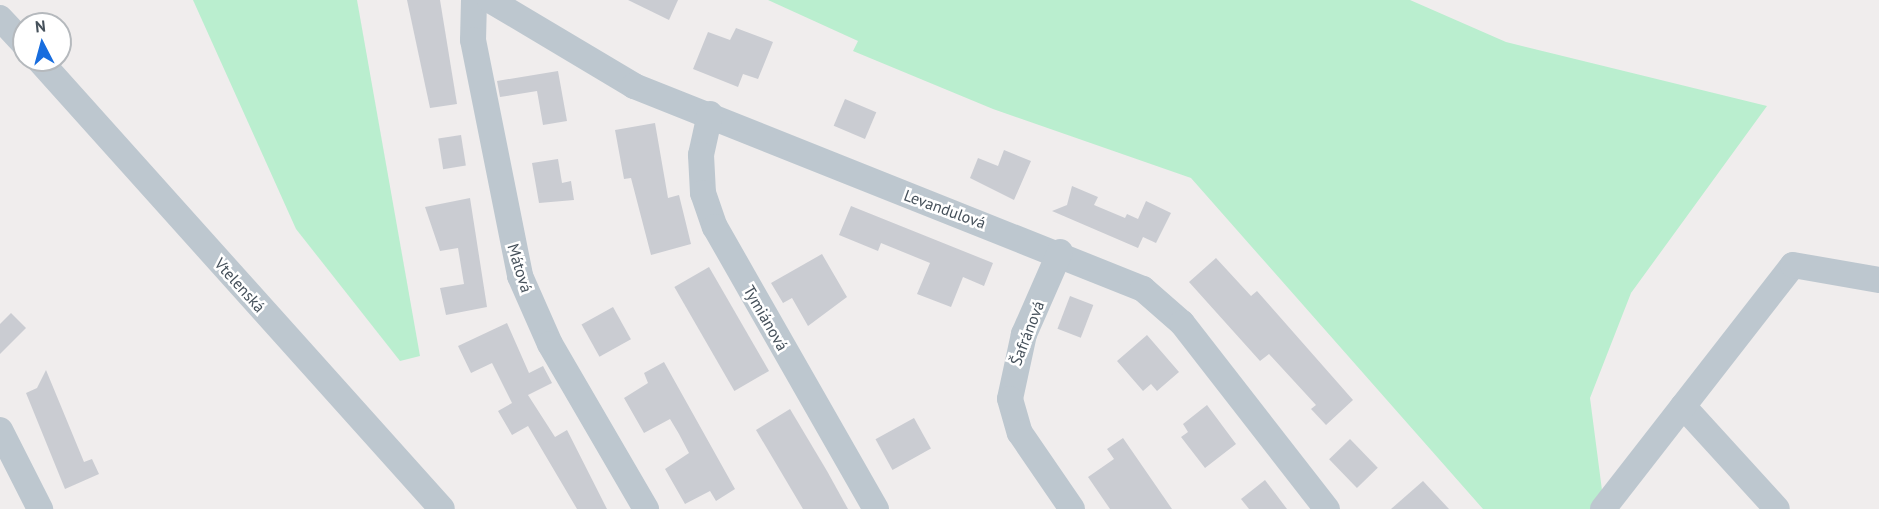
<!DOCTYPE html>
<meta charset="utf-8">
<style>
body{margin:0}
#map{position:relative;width:1879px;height:509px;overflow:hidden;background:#f0eded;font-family:"PT Sans",sans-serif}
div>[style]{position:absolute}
.green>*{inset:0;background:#baeecf}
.building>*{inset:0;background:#caccd2;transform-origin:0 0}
.minor>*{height:26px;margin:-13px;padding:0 13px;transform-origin:13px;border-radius:13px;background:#bdc7cf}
span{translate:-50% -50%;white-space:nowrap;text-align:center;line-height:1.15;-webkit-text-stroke:5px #fff;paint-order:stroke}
.street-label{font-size:16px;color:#45505a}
.north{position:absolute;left:12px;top:12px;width:60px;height:60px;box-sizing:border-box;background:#fff;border:2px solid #b5b9bd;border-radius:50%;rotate:354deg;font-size:16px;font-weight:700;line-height:24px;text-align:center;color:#45505a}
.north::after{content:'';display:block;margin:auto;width:21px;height:27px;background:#186dde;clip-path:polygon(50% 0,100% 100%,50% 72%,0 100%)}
</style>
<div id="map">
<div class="green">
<i style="clip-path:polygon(193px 0,357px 0,420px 356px,400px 361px,296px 229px)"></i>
<i style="clip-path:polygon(768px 0,1410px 0,1506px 42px,1767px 106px,1631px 293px,1590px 398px,1603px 498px,1595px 509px,1483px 509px,1191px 178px,993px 109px,853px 51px,858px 41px)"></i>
</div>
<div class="building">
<i style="clip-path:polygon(407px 0,440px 0,457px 104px,430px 108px)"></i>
<i style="clip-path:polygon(628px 0,678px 0,669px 20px)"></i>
<i style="clip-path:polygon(736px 28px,773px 42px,758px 79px,743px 74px,738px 87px,693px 69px,708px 32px,730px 40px)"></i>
<i style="clip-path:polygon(558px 71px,567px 121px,543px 125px,537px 91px,500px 97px,497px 81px)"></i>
<i style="left:845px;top:99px;width:34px;height:29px;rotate:23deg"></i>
<i style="clip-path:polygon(655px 123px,668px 198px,679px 195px,691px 244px,651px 255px,631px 178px,624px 179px,615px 130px)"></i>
<i style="left:461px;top:135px;width:31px;height:23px;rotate:81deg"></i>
<i style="clip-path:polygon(1004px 150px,1031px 161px,1014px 200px,970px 178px,978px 158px,998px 166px)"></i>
<i style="clip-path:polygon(558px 159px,562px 183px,571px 181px,574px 200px,539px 203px,532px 163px)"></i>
<i style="clip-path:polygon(1072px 186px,1098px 197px,1094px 205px,1125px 218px,1127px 214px,1138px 219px,1146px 201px,1171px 213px,1156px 243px,1143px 237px,1138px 248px,1052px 211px,1067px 205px)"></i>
<i style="clip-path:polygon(470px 198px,487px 307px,446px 315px,440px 288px,464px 284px,458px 248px,440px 251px,425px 207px)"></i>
<i style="clip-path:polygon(851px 206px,993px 263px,984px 286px,963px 277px,951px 307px,917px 294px,930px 263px,881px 243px,878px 251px,839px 235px)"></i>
<i style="clip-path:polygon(822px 254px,847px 297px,808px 326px,792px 298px,783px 303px,771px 283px)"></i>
<i style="clip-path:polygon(1216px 258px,1251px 296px,1257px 291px,1353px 400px,1326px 425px,1311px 409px,1316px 405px,1269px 354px,1260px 361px,1189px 282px)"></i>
<i style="left:709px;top:267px;width:120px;height:40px;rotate:60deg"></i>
<i style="left:1070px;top:296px;width:25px;height:35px;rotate:21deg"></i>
<i style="left:613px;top:307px;width:37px;height:36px;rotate:61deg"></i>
<i style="clip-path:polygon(11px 313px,26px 328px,0 354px,0 324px)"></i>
<i style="clip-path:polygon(507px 323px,529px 373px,543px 366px,552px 383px,528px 395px,555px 437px,567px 430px,607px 509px,577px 509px,528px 426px,512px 435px,498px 411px,512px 403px,492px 363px,471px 373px,458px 346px)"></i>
<i style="clip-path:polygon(1147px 335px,1179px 372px,1157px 391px,1151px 384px,1143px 391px,1117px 361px)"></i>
<i style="clip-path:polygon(664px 362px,735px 489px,716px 501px,710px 491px,685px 504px,665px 469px,689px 453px,679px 434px,670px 419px,644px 433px,624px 398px,648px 383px,644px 373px)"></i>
<i style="clip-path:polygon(46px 370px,84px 462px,92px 459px,99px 474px,65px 489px,26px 393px,37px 388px)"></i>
<i style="clip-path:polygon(1207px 405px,1236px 444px,1205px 468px,1181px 437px,1188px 432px,1183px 424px)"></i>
<i style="clip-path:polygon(790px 409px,827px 471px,848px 509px,803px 509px,756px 430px)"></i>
<i style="left:914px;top:418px;width:35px;height:44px;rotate:61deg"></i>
<i style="clip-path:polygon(1123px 438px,1172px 509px,1110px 509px,1088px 477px,1114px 459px,1107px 449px)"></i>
<i style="left:1350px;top:439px;width:40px;height:29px;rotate:46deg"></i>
<i style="clip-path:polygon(1265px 480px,1287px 509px,1249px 509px,1241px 499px)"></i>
<i style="clip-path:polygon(1423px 481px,1449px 509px,1391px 509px)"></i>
</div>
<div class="minor">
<i style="left:474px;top:0;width:40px;rotate:91.4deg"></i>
<i style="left:473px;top:40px;width:241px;rotate:78.7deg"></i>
<i style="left:520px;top:276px;width:74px;rotate:66.2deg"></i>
<i style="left:550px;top:344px;width:191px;rotate:59.8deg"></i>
<i style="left:490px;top:0;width:168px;rotate:30.8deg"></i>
<i style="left:634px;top:86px;width:548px;rotate:21.74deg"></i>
<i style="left:1143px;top:289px;width:52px;rotate:41.1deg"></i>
<i style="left:1182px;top:323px;width:236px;rotate:52.1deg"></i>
<i style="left:0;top:18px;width:35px;rotate:47deg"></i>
<i style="left:39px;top:60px;width:603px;rotate:48.09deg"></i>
<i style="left:710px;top:114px;width:42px;rotate:102.4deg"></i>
<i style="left:701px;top:155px;width:38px;rotate:87deg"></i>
<i style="left:703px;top:193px;width:36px;rotate:71deg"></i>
<i style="left:715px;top:227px;width:325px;rotate:60.3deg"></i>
<i style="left:1060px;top:252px;width:90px;rotate:113.7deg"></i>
<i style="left:1024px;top:334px;width:66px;rotate:102.2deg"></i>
<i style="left:1010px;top:399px;width:35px;rotate:74deg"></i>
<i style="left:1020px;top:433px;width:92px;rotate:55.6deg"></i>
<i style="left:1683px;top:406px;width:139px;rotate:47.6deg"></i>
<i style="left:0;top:430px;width:89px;rotate:63.1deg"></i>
<i style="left:1603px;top:509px;width:309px;rotate:-52.1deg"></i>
<i style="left:1793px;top:265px;width:87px;rotate:9.9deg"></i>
</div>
<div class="street-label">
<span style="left:945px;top:209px;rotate:20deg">Levandulová</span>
<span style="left:520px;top:268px;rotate:73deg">Mátová</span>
<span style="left:240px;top:285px;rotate:48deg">Vtelenská</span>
<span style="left:766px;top:318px;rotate:60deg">Tymiánová</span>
<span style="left:1027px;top:333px;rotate:-69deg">Šafránová</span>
</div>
<div class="north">N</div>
</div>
